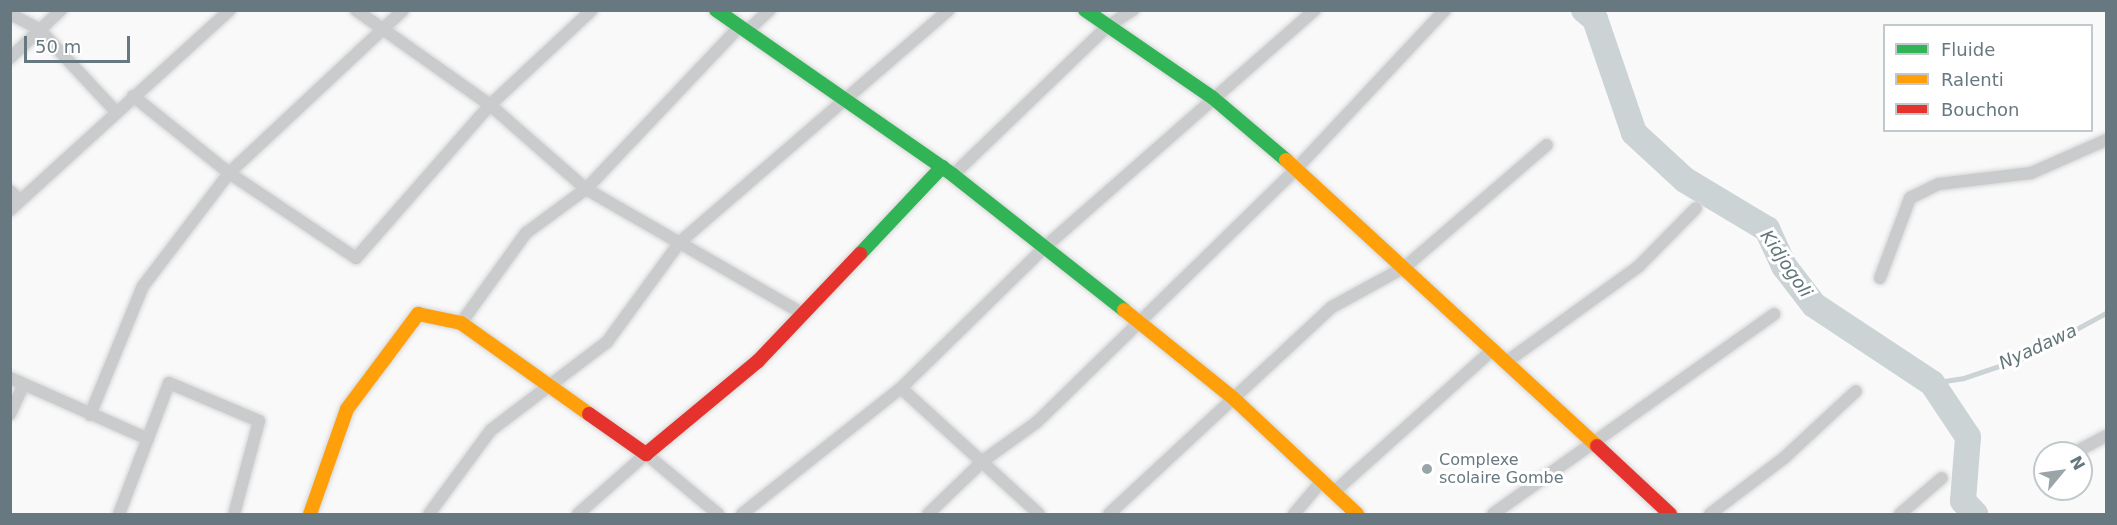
<!DOCTYPE html>
<style>
body{margin:0}
#map{position:relative;width:2117px;height:525px;overflow:hidden;background:#f9f9f9;font-family:"DejaVu Sans",sans-serif}
div>[style]{position:absolute}
.stream>*{height:4.5px;margin:-2.25px;padding:0 2.25px;transform-origin:2.25px;border-radius:2.25px;background:#cbd3d5}
.river>*{height:26px;margin:-13px;padding:0 13px;transform-origin:13px;border-radius:13px;background:#cbd3d5}
.roads{filter:drop-shadow(0 0 2px #d5d6d7) drop-shadow(0 0 2px #d5d6d7)}
.street>*{height:12px;margin:-6px;padding:0 6px;transform-origin:6px;border-radius:6px;background:#cacbcc}
.fast>*{height:14px;margin:-7px;padding:0 7px;transform-origin:7px;border-radius:7px;background:#30b455}
.slow>*{height:14px;margin:-7px;padding:0 7px;transform-origin:7px;border-radius:7px;background:#ff9f0a}
.jam>*{height:14px;margin:-7px;padding:0 7px;transform-origin:7px;border-radius:7px;background:#e5322d}
.dots>*{width:16px;height:16px;translate:-50% -50%;box-sizing:border-box;border:3px solid #fff;border-radius:50%}
span{translate:-50% -50%;white-space:nowrap;text-align:center;line-height:1.15;-webkit-text-stroke:6px #fff;paint-order:stroke}
.poi-label{font-size:16px;color:#677880}
.left{translate:0 -50%;text-align:left}
.water-label{font-size:18px;color:#62767a;font-style:italic}
.frame{position:absolute;inset:0;border:12px solid #677880;pointer-events:none}
.legend{position:absolute;left:1883px;top:24px;width:210px;height:108px;box-sizing:border-box;background:#fff;border:2px solid #c2c9cc;margin:0;padding:8px 10px;list-style:none;font-size:18px;color:#677880}
.legend li{display:flex;align-items:center;gap:12px;height:30px}
.legend b{width:30px;border:2px solid #c2c9cc}
.north{position:absolute;left:2033px;top:441px;width:60px;height:60px;box-sizing:border-box;background:#fff;border:2px solid #c2c9cc;border-radius:50%;rotate:61deg;font-size:16px;font-weight:700;line-height:24px;text-align:center;color:#677880}
.north::after{content:'';display:block;margin:auto;width:21px;height:27px;background:#9aa5aa;clip-path:polygon(50% 0,100% 100%,50% 72%,0 100%)}
.scale{position:absolute;left:24px;top:36px;width:106px;height:27px;box-sizing:border-box;border:3px solid #677880;border-top:0;padding-left:8px;font-size:18px;line-height:21px;white-space:nowrap;color:#677880;-webkit-text-stroke:4px #fff;paint-order:stroke}
</style>
<div id="map">
<div class="stream">
<i style="left:1932px;top:383px;width:32px;rotate:-9deg"></i>
<i style="left:1964px;top:378px;width:62px;rotate:-18.7deg"></i>
<i style="left:2023px;top:358px;width:94px;rotate:-28.5deg"></i>
</div>
<div class="river">
<i style="left:1584px;top:10px;width:14px;rotate:39deg"></i>
<i style="left:1595px;top:19px;width:120px;rotate:71.1deg"></i>
<i style="left:1634px;top:133px;width:69px;rotate:42.7deg"></i>
<i style="left:1685px;top:180px;width:96px;rotate:30.9deg"></i>
<i style="left:1767px;top:229px;width:41px;rotate:65.3deg"></i>
<i style="left:1784px;top:266px;width:49px;rotate:52.4deg"></i>
<i style="left:1814px;top:305px;width:141px;rotate:33.5deg"></i>
<i style="left:1932px;top:383px;width:65px;rotate:56.3deg"></i>
<i style="left:1968px;top:437px;width:64px;rotate:94.5deg"></i>
<i style="left:1963px;top:501px;width:18px;rotate:47deg"></i>
</div>
<div class="roads">
<div class="street">
<i style="left:356px;top:10px;width:164px;rotate:35.3deg"></i>
<i style="left:490px;top:105px;width:128px;rotate:41.2deg"></i>
<i style="left:586px;top:189px;width:247px;rotate:29.9deg"></i>
<i style="left:10px;top:14px;width:33px;rotate:27deg"></i>
<i style="left:39px;top:29px;width:113px;rotate:47.1deg"></i>
<i style="left:746px;top:32px;width:33px;rotate:-43deg"></i>
<i style="left:10px;top:58px;width:70px;rotate:-43.3deg"></i>
<i style="left:133px;top:96px;width:123px;rotate:38.7deg"></i>
<i style="left:229px;top:173px;width:153px;rotate:33.8deg"></i>
<i style="left:356px;top:258px;width:203px;rotate:-48.8deg"></i>
<i style="left:490px;top:105px;width:139px;rotate:-43deg"></i>
<i style="left:953px;top:175px;width:215px;rotate:-43.9deg"></i>
<i style="left:1108px;top:26px;width:30px;rotate:-33deg"></i>
<i style="left:10px;top:191px;width:13px;rotate:42deg"></i>
<i style="left:10px;top:210px;width:297px;rotate:-42.3deg"></i>
<i style="left:1880px;top:278px;width:85px;rotate:-69.4deg"></i>
<i style="left:1910px;top:198px;width:32px;rotate:-26deg"></i>
<i style="left:1939px;top:184px;width:93px;rotate:-6.8deg"></i>
<i style="left:2031px;top:173px;width:82px;rotate:-23.7deg"></i>
<i style="left:461px;top:323px;width:111px;rotate:-54.2deg"></i>
<i style="left:526px;top:233px;width:74px;rotate:-36.3deg"></i>
<i style="left:586px;top:189px;width:223px;rotate:-46.6deg"></i>
<i style="left:1506px;top:362px;width:164px;rotate:-35.8deg"></i>
<i style="left:1639px;top:266px;width:81px;rotate:-45.5deg"></i>
<i style="left:10px;top:378px;width:151px;rotate:23.8deg"></i>
<i style="left:901px;top:388px;width:187px;rotate:42.4deg"></i>
<i style="left:10px;top:414px;width:31px;rotate:-65deg"></i>
<i style="left:90px;top:415px;width:139px;rotate:-67.7deg"></i>
<i style="left:143px;top:286px;width:142px;rotate:-52.7deg"></i>
<i style="left:229px;top:173px;width:238px;rotate:-43.1deg"></i>
<i style="left:2074px;top:453px;width:36px;rotate:-28deg"></i>
<i style="left:1334px;top:492px;width:212px;rotate:-41.9deg"></i>
<i style="left:119px;top:514px;width:140px;rotate:-69.1deg"></i>
<i style="left:169px;top:383px;width:98px;rotate:22.9deg"></i>
<i style="left:259px;top:421px;width:96px;rotate:105deg"></i>
<i style="left:429px;top:514px;width:104px;rotate:-53.6deg"></i>
<i style="left:491px;top:430px;width:146px;rotate:-37.2deg"></i>
<i style="left:607px;top:342px;width:124px;rotate:-53.9deg"></i>
<i style="left:680px;top:242px;width:355px;rotate:-40.8deg"></i>
<i style="left:578px;top:514px;width:91px;rotate:-41.4deg"></i>
<i style="left:646px;top:454px;width:94px;rotate:39.8deg"></i>
<i style="left:742px;top:514px;width:203px;rotate:-38.4deg"></i>
<i style="left:901px;top:388px;width:203px;rotate:-44.4deg"></i>
<i style="left:1046px;top:246px;width:358px;rotate:-41.3deg"></i>
<i style="left:928px;top:514px;width:78px;rotate:-44deg"></i>
<i style="left:984px;top:460px;width:65px;rotate:-35.6deg"></i>
<i style="left:1037px;top:422px;width:362px;rotate:-44.3deg"></i>
<i style="left:1296px;top:169px;width:218px;rotate:-46.9deg"></i>
<i style="left:1109px;top:514px;width:304px;rotate:-42.9deg"></i>
<i style="left:1332px;top:307px;width:83px;rotate:-28.7deg"></i>
<i style="left:1405px;top:267px;width:187px;rotate:-40.7deg"></i>
<i style="left:1294px;top:514px;width:43px;rotate:-49.7deg"></i>
<i style="left:1493px;top:514px;width:345px;rotate:-35.4deg"></i>
<i style="left:1710px;top:514px;width:93px;rotate:-37.1deg"></i>
<i style="left:1784px;top:458px;width:98px;rotate:-42.9deg"></i>
<i style="left:1900px;top:514px;width:55px;rotate:-40.6deg"></i>
</div>
<div class="fast">
<i style="left:716px;top:10px;width:289px;rotate:34.8deg"></i>
<i style="left:953px;top:175px;width:218px;rotate:38.3deg"></i>
<i style="left:1085px;top:10px;width:155px;rotate:34.5deg"></i>
<i style="left:1213px;top:98px;width:96px;rotate:40.3deg"></i>
<i style="left:860px;top:254px;width:120px;rotate:-46.7deg"></i>
</div>
<div class="slow">
<i style="left:1286px;top:160px;width:423px;rotate:42.6deg"></i>
<i style="left:1124px;top:310px;width:140px;rotate:38.9deg"></i>
<i style="left:1233px;top:398px;width:170px;rotate:43.1deg"></i>
<i style="left:310px;top:514px;width:111px;rotate:-70.6deg"></i>
<i style="left:347px;top:409px;width:119px;rotate:-53.2deg"></i>
<i style="left:418px;top:314px;width:44px;rotate:11.8deg"></i>
<i style="left:461px;top:323px;width:157px;rotate:35.4deg"></i>
</div>
<div class="jam">
<i style="left:589px;top:414px;width:70px;rotate:35.1deg"></i>
<i style="left:646px;top:454px;width:146px;rotate:-39.7deg"></i>
<i style="left:758px;top:361px;width:148px;rotate:-46.4deg"></i>
<i style="left:1597px;top:446px;width:100px;rotate:43deg"></i>
</div>
</div>
<div class="dots">
<i style="left:1427px;top:469px;background:#9aa5aa"></i>
</div>
<div class="poi-label">
<span class="left" style="left:1439px;top:469px">Complexe<br>scolaire Gombe</span>
</div>
<div class="water-label">
<span style="left:1786px;top:264px;rotate:56deg">Kidjogoli</span>
<span style="left:2038px;top:347px;rotate:-25deg">Nyadawa</span>
</div>
<div class="frame"></div>
<ul class="legend">
<li><b style="height:8px;background:#30b455"></b>Fluide</li>
<li><b style="height:8px;background:#ff9f0a"></b>Ralenti</li>
<li><b style="height:8px;background:#e5322d"></b>Bouchon</li>
</ul>
<div class="north">N</div>
<div class="scale">50 m</div>
</div>
